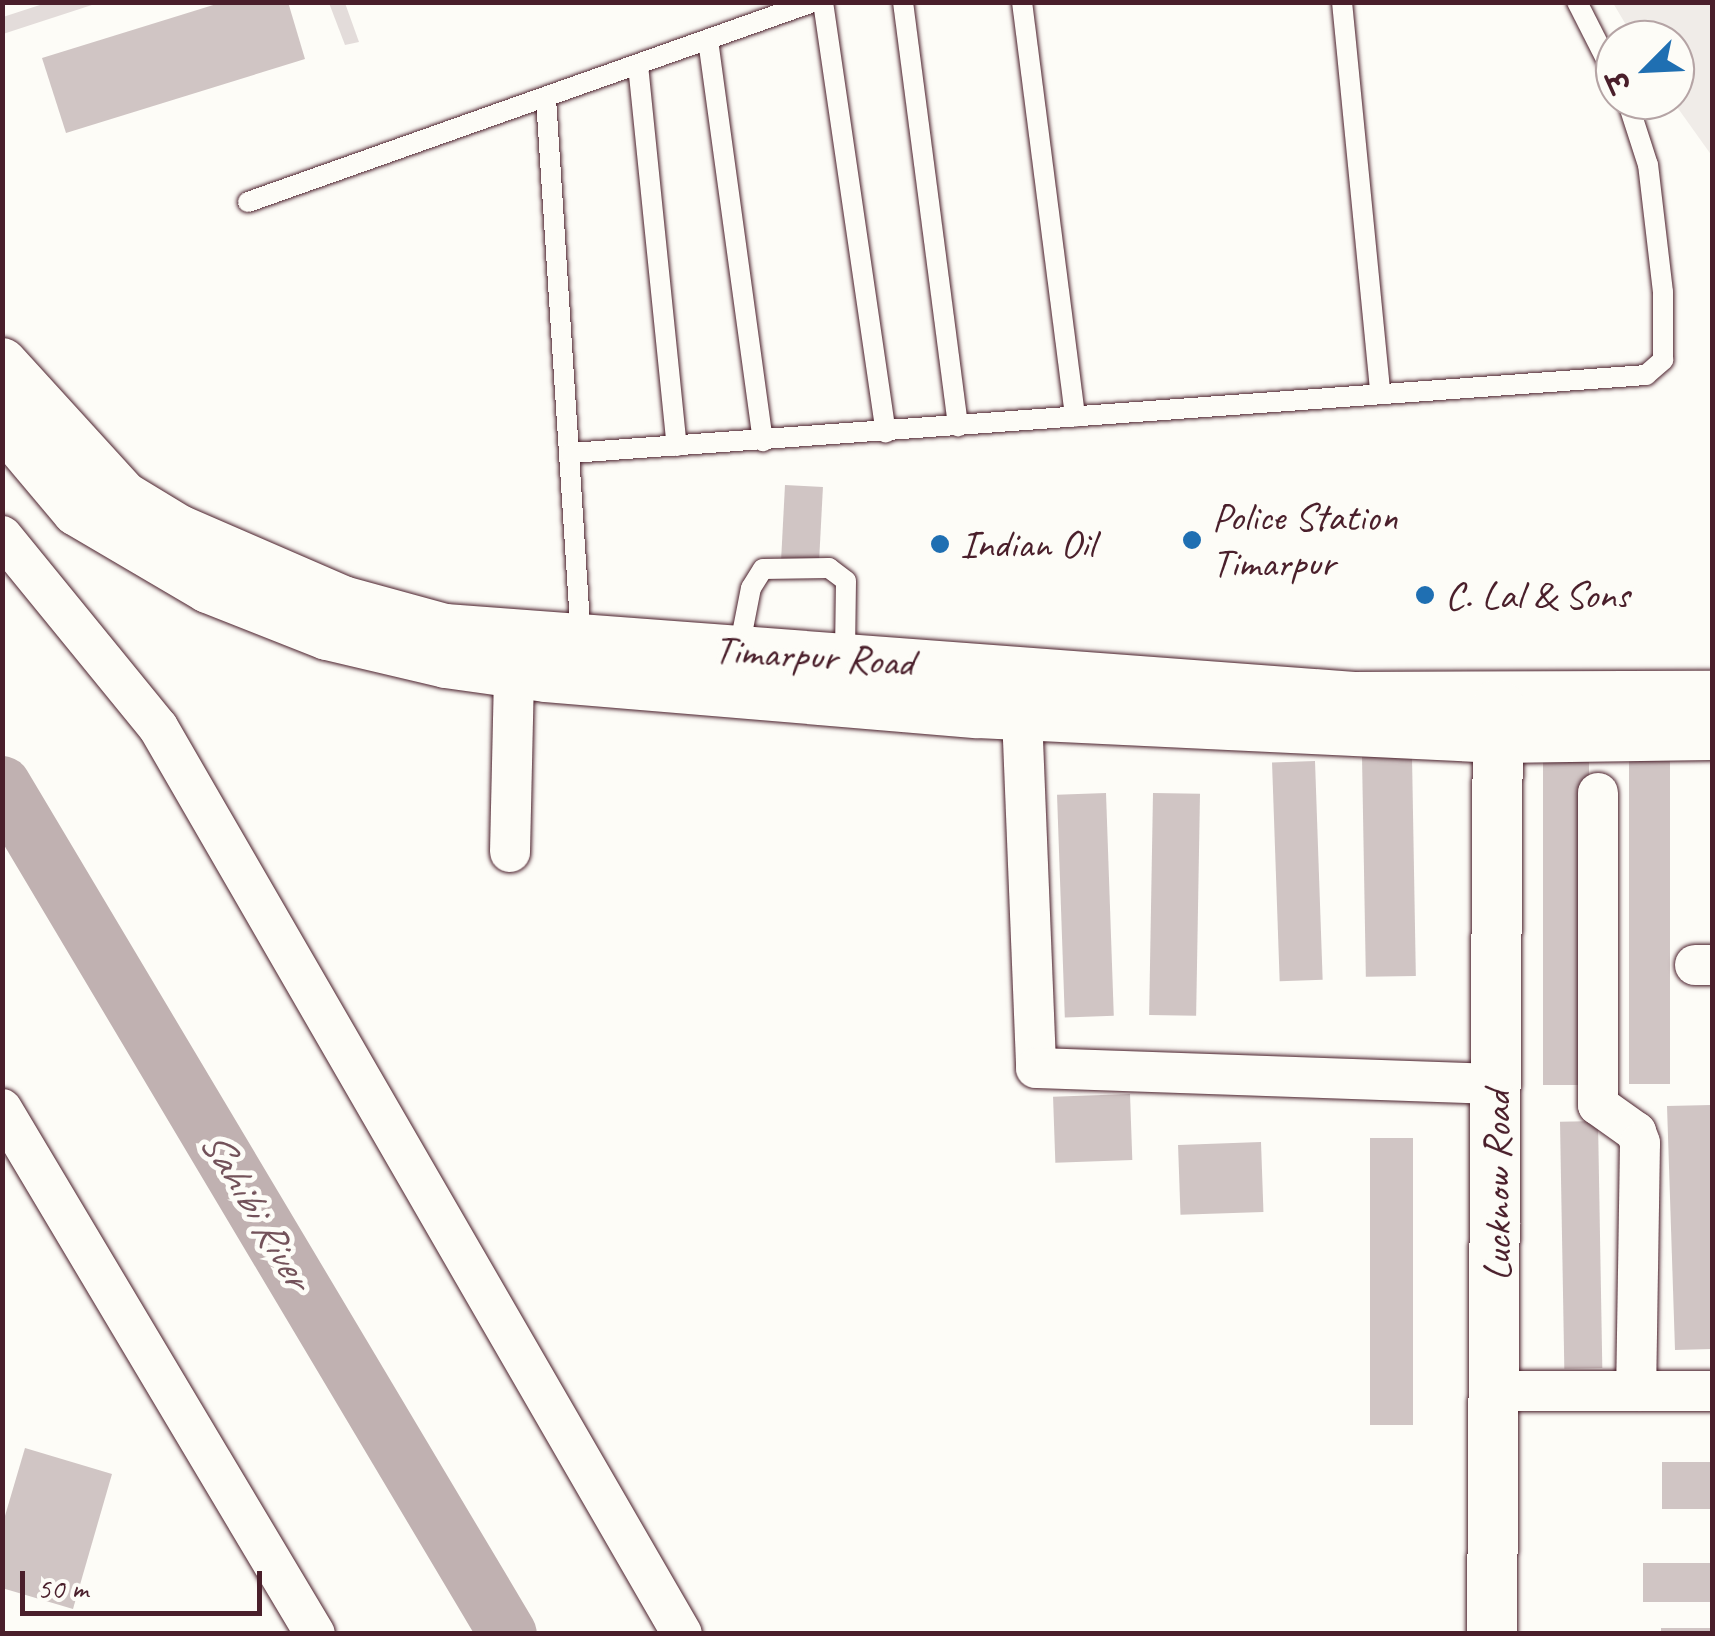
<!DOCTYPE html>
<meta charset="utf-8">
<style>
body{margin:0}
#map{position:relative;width:1715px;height:1636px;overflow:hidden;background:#fdfcf7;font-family:Caveat,"Playpen Sans Deva",sans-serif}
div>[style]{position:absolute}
.built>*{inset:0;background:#f0ece8}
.green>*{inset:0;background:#e3dcda}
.river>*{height:58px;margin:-29px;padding:0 29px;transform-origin:29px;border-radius:29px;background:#c0b1b1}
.building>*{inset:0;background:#d0c5c4;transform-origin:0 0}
.roads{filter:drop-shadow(0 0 2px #4a1f2b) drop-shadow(0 0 2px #4a1f2b)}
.service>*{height:20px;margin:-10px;padding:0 10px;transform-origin:10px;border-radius:10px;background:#fdfcf7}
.minor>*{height:40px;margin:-20px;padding:0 20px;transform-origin:20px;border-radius:20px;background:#fdfcf7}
.tertiary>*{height:50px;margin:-25px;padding:0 25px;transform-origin:25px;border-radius:25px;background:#fdfcf7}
.dots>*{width:28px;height:28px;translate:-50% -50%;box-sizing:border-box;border:5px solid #fdfcf7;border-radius:50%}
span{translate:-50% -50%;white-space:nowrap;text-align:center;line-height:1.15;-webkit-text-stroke:10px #fdfcf7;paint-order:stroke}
.poi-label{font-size:40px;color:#4a1f2b}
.left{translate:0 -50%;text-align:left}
.street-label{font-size:40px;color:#4a1f2b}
.water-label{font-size:42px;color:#73525a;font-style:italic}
.frame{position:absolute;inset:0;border:5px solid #4a1f2b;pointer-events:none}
.north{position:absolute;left:1595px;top:20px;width:100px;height:100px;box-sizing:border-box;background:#fdfcf7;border:2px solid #b5a4a5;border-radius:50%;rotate:246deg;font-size:28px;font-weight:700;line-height:40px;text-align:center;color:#4a1f2b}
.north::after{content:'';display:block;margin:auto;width:35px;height:45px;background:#1f6fb2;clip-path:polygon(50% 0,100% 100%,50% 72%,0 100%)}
.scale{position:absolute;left:20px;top:1571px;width:242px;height:45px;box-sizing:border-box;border:5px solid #4a1f2b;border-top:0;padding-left:12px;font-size:30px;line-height:35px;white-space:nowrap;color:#4a1f2b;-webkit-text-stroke:8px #fdfcf7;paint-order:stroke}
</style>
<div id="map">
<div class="built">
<i style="clip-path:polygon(1613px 3px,1712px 3px,1712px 156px,1672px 100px,1675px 40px,1635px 40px)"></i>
</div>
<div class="green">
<i style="clip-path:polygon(46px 3px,98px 3px,3px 34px,3px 17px)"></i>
<i style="clip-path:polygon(329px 3px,345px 3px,359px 42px,345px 45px)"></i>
</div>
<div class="river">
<i style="left:2px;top:785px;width:988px;rotate:59.21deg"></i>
</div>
<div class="building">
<i style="clip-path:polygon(223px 2px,288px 2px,305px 59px,66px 133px,42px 58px)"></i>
<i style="left:785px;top:485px;width:38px;height:75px;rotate:3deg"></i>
<i style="left:1543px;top:753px;width:46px;height:332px"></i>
<i style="left:1412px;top:756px;width:220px;height:50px;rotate:89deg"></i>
<i style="left:1629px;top:757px;width:41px;height:327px"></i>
<i style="left:1315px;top:761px;width:219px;height:43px;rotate:88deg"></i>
<i style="left:1106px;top:793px;width:223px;height:49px;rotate:88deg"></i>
<i style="left:1153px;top:793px;width:47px;height:222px;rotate:1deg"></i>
<i style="left:1130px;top:1094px;width:66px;height:77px;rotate:88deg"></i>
<i style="clip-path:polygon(1711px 1105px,1712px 1349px,1675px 1350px,1667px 1106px)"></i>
<i style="left:1598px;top:1121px;width:247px;height:38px;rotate:89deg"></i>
<i style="left:1370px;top:1138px;width:43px;height:287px"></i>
<i style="left:1261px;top:1142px;width:70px;height:83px;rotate:88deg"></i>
<i style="clip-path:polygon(25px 1448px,112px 1474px,73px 1609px,2px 1588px,2px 1526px)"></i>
<i style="left:1712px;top:1462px;width:47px;height:50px;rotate:90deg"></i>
<i style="left:1643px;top:1563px;width:69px;height:39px"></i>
<i style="left:1661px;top:1628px;width:51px;height:6px"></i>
</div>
<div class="roads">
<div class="service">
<i style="left:823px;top:2px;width:435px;rotate:81.7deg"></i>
<i style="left:903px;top:2px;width:428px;rotate:82.6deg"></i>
<i style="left:1022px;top:2px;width:418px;rotate:82.7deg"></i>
<i style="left:1342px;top:2px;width:391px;rotate:84.4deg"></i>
<i style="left:1577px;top:2px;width:84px;rotate:63.1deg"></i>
<i style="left:708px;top:40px;width:405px;rotate:82.2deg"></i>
<i style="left:638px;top:65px;width:383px;rotate:84.2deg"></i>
<i style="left:546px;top:98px;width:542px;rotate:86.3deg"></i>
<i style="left:248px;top:202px;width:599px;rotate:-19.49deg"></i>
<i style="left:571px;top:453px;width:1078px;rotate:-4.15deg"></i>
<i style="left:1646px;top:375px;width:23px;rotate:-41deg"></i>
<i style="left:1663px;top:360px;width:68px;rotate:-90deg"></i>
<i style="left:1663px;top:292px;width:128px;rotate:-96.7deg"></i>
<i style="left:1648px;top:165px;width:68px;rotate:-107.9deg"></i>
<i style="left:739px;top:649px;width:62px;rotate:-78.9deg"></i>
<i style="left:751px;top:588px;width:22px;rotate:-58deg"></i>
<i style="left:763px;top:569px;width:66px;rotate:-0.9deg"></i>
<i style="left:829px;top:568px;width:21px;rotate:37deg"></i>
<i style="left:846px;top:581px;width:76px;rotate:90.8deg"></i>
</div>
<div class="minor">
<i style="left:2px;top:536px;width:247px;rotate:50.8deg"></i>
<i style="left:158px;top:727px;width:1047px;rotate:59.98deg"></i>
<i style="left:1022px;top:715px;width:353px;rotate:87.7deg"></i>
<i style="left:1036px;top:1068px;width:461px;rotate:2deg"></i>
<i style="left:1598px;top:793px;width:312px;rotate:90deg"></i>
<i style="left:1598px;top:1105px;width:47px;rotate:35.4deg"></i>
<i style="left:1636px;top:1132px;width:12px;rotate:70deg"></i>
<i style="left:1640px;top:1143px;width:248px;rotate:90.9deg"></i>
<i style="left:510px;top:852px;width:180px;rotate:-88.7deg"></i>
<i style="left:1695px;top:965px;width:17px"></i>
<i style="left:2px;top:1109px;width:611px;rotate:59.2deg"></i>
<i style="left:1496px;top:1391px;width:216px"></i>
</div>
<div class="tertiary">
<i style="left:2px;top:363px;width:180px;rotate:47.7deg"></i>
<i style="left:123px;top:496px;width:66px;rotate:31.3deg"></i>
<i style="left:179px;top:530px;width:179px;rotate:23.4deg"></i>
<i style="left:343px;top:601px;width:106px;rotate:15.4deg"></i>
<i style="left:445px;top:629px;width:911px;rotate:4.28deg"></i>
<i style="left:1353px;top:697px;width:359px;rotate:-0.2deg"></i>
<i style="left:2px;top:422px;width:116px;rotate:49.9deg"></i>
<i style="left:77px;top:511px;width:152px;rotate:30.4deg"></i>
<i style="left:208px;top:588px;width:128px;rotate:21.6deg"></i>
<i style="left:327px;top:635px;width:122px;rotate:13.2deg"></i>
<i style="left:446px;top:663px;width:101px;rotate:8deg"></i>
<i style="left:546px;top:677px;width:433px;rotate:4.8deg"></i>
<i style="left:978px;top:713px;width:522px;rotate:2.75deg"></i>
<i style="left:1499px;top:738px;width:213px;rotate:-0.8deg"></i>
<i style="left:1492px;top:1634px;width:930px;rotate:-89.63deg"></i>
</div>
</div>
<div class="dots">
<i style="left:1192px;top:540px;background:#1f6fb2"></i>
<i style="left:940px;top:544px;background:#1f6fb2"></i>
<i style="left:1425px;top:595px;background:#1f6fb2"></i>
</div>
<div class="poi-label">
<span class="left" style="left:1212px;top:540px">Police Station<br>Timarpur</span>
<span class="left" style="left:960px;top:544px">Indian Oil</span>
<span class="left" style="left:1445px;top:595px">C. Lal &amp; Sons</span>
</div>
<div class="street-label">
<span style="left:814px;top:656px;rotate:4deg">Timarpur Road</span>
<span style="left:1497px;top:1186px;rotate:-90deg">Lucknow Road</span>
</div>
<div class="water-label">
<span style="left:255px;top:1209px;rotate:59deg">Sahibi River</span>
</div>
<div class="frame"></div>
<div class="north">उ</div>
<div class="scale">50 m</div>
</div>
